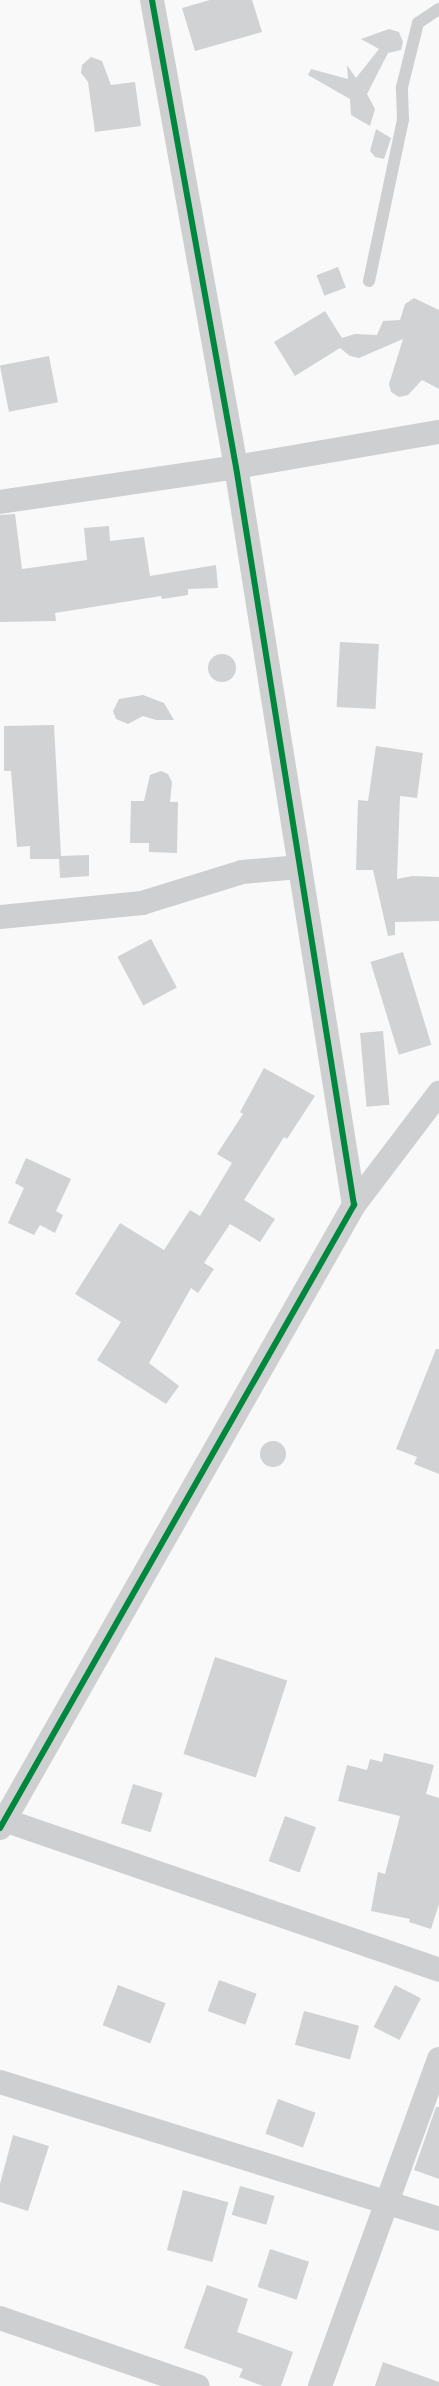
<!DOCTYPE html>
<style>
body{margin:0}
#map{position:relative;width:439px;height:2386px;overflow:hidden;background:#f9f9f9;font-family:Karla,sans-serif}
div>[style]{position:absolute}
.building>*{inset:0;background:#d0d2d3;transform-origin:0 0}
.round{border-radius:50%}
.lane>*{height:12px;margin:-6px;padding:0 6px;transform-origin:6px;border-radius:6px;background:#cecfd0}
.street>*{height:24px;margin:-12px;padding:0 12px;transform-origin:12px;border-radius:12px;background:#cecfd0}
.cycleway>*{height:6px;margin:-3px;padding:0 3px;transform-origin:3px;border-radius:3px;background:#00873e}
span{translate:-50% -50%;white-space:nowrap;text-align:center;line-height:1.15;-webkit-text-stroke:5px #fff;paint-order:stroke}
</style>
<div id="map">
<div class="building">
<i style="clip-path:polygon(210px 0,252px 0,262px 32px,195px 51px,182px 8px)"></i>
<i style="clip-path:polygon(389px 29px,399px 32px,403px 42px,401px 50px,388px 53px,367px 94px,375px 109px,370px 126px,351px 115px,350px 99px,308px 75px,311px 69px,348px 79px,347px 65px,356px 78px,379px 49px,361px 39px)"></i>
<i style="clip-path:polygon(91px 57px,102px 61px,111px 85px,135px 82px,141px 126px,95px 132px,88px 82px,81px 73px,82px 65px)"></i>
<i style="clip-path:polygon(376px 129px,391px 138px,384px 159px,375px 157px,370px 151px)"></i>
<i style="left:338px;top:267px;width:22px;height:23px;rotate:69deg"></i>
<i style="clip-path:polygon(414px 298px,439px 310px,439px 389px,422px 380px,408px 395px,399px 397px,391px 392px,389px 384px,403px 339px,359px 358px,350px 356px,340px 348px,295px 376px,274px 342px,325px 311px,342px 338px,355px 334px,377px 335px,383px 321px,400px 320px,405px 304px)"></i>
<i style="left:49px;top:356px;width:47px;height:50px;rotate:79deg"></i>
<i style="clip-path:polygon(15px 514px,22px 569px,87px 560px,84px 528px,109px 526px,110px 541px,144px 537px,150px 576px,216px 565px,218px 588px,188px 589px,188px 595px,162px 599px,161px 596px,55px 613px,56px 621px,0 622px,0 515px)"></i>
<i style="left:340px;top:642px;width:39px;height:65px;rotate:3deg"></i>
<i class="round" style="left:208px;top:654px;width:28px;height:28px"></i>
<i style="clip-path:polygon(143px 695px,164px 703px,174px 720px,156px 720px,143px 716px,128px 724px,116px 719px,113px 711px,119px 699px)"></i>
<i style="clip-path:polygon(54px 725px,61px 856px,89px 855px,89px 876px,60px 878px,59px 859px,30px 859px,30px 846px,17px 847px,11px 771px,4px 771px,4px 726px)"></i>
<i style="clip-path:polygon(376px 746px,423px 753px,417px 798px,400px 796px,397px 879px,412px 876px,439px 877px,439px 921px,395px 922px,395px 935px,388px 936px,373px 870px,356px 870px,358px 800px,368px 801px)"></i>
<i style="clip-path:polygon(161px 771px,168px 774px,172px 782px,170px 802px,178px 802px,177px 853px,149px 852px,149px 843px,130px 843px,131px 801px,144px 801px,150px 775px)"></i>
<i style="left:151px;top:939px;width:55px;height:38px;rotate:62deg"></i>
<i style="left:403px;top:952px;width:97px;height:34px;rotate:73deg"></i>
<i style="left:383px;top:1031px;width:74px;height:23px;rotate:85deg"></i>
<i style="clip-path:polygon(264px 1068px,315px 1096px,287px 1139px,284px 1137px,244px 1200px,275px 1219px,260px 1242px,230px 1224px,204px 1263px,214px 1269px,198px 1293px,191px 1288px,149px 1363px,179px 1386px,166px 1404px,97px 1360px,121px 1322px,75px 1294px,120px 1223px,164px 1250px,190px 1210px,200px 1216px,232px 1163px,217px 1154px,243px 1114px,240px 1112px)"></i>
<i style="clip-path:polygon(26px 1158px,71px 1179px,56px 1211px,63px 1215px,55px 1233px,40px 1225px,34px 1235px,8px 1223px,24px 1188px,15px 1183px)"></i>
<i style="clip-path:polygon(436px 1349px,439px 1349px,439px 1474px,414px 1464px,417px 1457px,396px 1449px)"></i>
<i class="round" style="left:260px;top:1441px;width:26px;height:26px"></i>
<i style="left:215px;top:1657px;width:76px;height:102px;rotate:18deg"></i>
<i style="clip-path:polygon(384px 1753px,434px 1765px,426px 1794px,439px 1798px,439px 1904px,431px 1929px,409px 1922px,410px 1919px,371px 1911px,378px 1872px,385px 1874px,400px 1816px,338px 1801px,347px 1765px,367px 1770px,370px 1759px,382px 1762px)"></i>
<i style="left:133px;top:1784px;width:31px;height:41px;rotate:17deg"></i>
<i style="left:285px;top:1816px;width:33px;height:48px;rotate:20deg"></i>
<i style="left:219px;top:1980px;width:40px;height:33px;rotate:20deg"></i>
<i style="left:118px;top:1985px;width:51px;height:43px;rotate:21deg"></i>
<i style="left:395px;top:1985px;width:29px;height:47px;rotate:27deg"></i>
<i style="left:304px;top:2011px;width:57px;height:35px;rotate:15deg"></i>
<i style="left:278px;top:2099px;width:40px;height:37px;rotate:20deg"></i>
<i style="clip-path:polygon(436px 2107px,439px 2107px,439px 2179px,414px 2170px)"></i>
<i style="clip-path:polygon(13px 2135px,49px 2146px,28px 2211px,0 2202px,0 2184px)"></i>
<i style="left:240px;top:2186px;width:36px;height:30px;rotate:16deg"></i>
<i style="left:183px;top:2190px;width:47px;height:62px;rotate:15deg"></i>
<i style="left:270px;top:2249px;width:41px;height:40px;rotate:18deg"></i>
<i style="clip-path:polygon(207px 2285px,248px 2299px,237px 2332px,293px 2352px,281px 2386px,263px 2386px,239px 2377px,243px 2369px,184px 2348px)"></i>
<i style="clip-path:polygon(383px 2362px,439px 2382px,439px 2386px,375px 2386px)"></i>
</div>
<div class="lane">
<i style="left:369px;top:281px;width:165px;rotate:-78.1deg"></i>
<i style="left:403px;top:120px;width:33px;rotate:-92deg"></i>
<i style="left:402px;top:87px;width:66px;rotate:-76deg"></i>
<i style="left:418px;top:23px;width:25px;rotate:-34deg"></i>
</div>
<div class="street">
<i style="left:0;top:502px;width:239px;rotate:-8.4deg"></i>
<i style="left:236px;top:467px;width:206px;rotate:-9.8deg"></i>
<i style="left:0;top:917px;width:143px;rotate:-5.6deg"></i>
<i style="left:142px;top:903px;width:105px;rotate:-17.2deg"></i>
<i style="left:242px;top:872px;width:58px;rotate:-4.9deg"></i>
<i style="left:354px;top:1205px;width:141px;rotate:-52.8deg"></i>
<i style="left:4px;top:1820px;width:460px;rotate:19deg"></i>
<i style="left:0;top:1828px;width:717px;rotate:-60.39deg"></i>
<i style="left:354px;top:1205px;width:747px;rotate:-99.08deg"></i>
<i style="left:236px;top:467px;width:474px;rotate:-100.2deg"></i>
<i style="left:0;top:2082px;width:460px;rotate:17.3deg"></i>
<i style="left:0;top:2318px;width:209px;rotate:19deg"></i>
<i style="left:320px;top:2386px;width:348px;rotate:-70deg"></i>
</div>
<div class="cycleway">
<i style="left:0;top:1828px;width:717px;rotate:-60.39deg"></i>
<i style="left:354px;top:1205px;width:747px;rotate:-99.08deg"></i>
<i style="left:236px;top:467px;width:474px;rotate:-100.2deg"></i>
</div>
</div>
